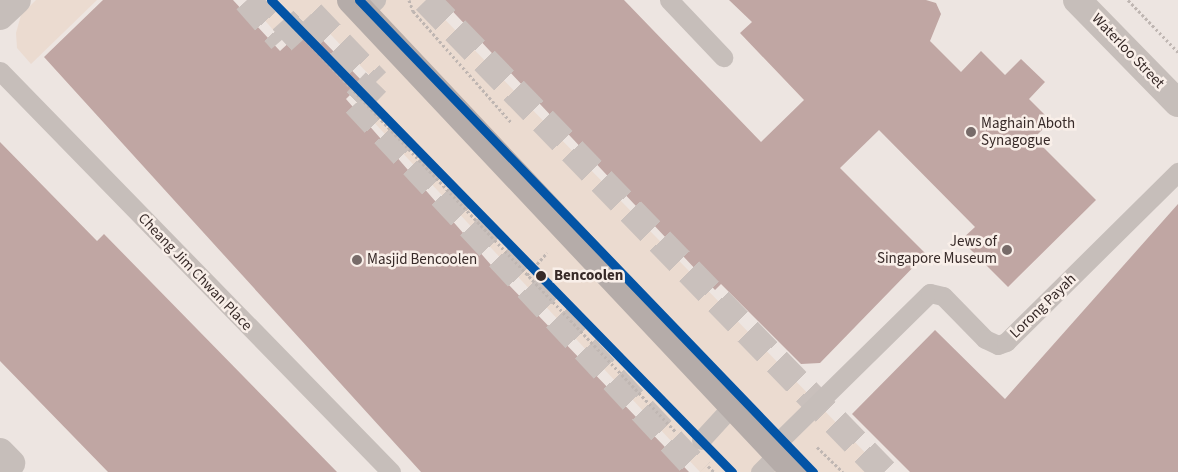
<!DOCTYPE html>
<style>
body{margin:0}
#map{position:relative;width:1178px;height:472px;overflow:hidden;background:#ede5e1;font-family:"Source Sans 3",sans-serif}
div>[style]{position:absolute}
.plaza>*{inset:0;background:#ebdbd0}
.building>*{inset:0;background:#c0a6a3}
.street-tunnel>*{height:28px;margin-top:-14px;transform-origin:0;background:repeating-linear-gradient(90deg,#c9c0bc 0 28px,transparent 0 42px)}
.path>*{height:3px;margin-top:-1.5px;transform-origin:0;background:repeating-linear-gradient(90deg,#bfb6b2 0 2.5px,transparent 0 5px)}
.lane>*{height:19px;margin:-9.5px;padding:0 9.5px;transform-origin:9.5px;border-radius:9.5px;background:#c6beba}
.street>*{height:28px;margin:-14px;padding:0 14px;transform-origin:14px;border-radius:14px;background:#c6beba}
.primary>*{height:28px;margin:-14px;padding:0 14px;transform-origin:14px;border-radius:14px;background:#b5aca9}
.metro-1>*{height:9px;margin:-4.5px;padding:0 4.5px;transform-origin:4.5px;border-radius:4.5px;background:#0354a6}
.dots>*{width:14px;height:14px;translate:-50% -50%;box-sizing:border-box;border:2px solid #f9efe9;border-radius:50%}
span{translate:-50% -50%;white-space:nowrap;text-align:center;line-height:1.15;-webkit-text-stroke:5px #f9efe9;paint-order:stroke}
.street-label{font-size:15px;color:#372a28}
.poi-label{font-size:15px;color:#372a28}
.left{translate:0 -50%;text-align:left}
.right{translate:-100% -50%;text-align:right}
.stop-label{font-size:15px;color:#372a28;font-weight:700}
</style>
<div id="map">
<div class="plaza">
<i style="clip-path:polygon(36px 0,97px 0,31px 64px,17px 48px,16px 33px,21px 15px)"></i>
<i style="clip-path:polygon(247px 0,426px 0,884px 472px,700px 472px,356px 103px,376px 82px,312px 15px,282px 40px)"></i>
</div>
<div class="building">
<i style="clip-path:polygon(103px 0,233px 0,280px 51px,308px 25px,363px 82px,346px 99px,505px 281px,689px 472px,421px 472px,44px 57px)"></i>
<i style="clip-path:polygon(442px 0,624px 0,761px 142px,804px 100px,740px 33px,752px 22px,729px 0,926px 0,936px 3px,941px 14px,930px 41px,961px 72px,981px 51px,1005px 75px,1021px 59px,1045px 82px,1029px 99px,1051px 121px,1034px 138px,1096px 200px,1008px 287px,961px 240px,975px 227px,879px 130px,840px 168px,926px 254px,820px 363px,801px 364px,721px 284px,715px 290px)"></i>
<i style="clip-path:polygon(0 142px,97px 241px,104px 234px,337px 472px,108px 472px,0 361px)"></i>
<i style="clip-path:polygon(1178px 204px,1178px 472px,910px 472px,852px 414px,935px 330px,1005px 399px)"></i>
</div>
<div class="street-tunnel">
<i style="left:247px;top:0;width:53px;rotate:48.8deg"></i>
<i style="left:282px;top:40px;width:39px;rotate:-42deg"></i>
<i style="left:311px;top:14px;width:94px;rotate:46.3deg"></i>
<i style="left:376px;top:82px;width:29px;rotate:134deg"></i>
<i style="left:356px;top:103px;width:504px;rotate:47.01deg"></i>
<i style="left:426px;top:0;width:658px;rotate:45.86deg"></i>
</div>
<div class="path">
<i style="left:268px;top:0;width:594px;rotate:46.64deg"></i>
<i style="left:409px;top:0;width:12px;rotate:70deg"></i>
<i style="left:413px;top:11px;width:148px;rotate:48.6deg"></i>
<i style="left:1128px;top:0;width:72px;rotate:46.1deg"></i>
<i style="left:527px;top:275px;width:30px;rotate:-48deg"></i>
<i style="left:817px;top:447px;width:36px;rotate:44deg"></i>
<i style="left:708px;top:466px;width:8px;rotate:45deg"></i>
</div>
<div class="lane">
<i style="left:669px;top:0;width:79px;rotate:46.5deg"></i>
<i style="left:363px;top:12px;width:18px;rotate:-43deg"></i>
<i style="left:0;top:71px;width:560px;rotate:45.72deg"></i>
<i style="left:701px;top:440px;width:46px;rotate:-47.6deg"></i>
<i style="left:772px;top:448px;width:221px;rotate:-44.5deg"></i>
<i style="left:930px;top:293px;width:13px;rotate:13deg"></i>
<i style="left:943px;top:296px;width:60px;rotate:45.7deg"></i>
<i style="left:985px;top:339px;width:14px;rotate:25deg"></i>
<i style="left:998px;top:345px;width:9px;rotate:-21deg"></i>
<i style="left:1006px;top:342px;width:242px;rotate:-44.7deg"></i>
<i style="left:760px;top:472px;width:25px;rotate:-45deg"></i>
</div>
<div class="street">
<i style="left:1077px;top:0;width:144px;rotate:45.6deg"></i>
<i style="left:0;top:16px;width:23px;rotate:-43deg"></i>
<i style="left:0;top:452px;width:16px;rotate:45deg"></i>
</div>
<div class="primary">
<i style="left:351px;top:0;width:648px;rotate:46.75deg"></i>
</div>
<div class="metro-1">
<i style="left:271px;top:0;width:660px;rotate:45.68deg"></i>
<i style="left:359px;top:0;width:655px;rotate:46.11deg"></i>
</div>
<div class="dots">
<i style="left:971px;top:132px;background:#776b69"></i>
<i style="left:1007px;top:250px;background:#776b69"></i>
<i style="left:357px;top:260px;background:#776b69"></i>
<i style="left:541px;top:276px;background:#372a28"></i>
</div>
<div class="street-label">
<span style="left:1128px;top:51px;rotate:46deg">Waterloo Street</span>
<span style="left:195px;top:272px;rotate:46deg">Cheang Jim Chwan Place</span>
<span style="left:1043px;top:306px;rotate:-44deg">Lorong Payah</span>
</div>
<div class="poi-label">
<span class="left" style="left:981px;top:132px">Maghain Aboth<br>Synagogue</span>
<span class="right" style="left:997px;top:250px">Jews of<br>Singapore Museum</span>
<span class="left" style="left:367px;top:260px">Masjid Bencoolen</span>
</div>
<div class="stop-label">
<span class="left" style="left:554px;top:276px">Bencoolen</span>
</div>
</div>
